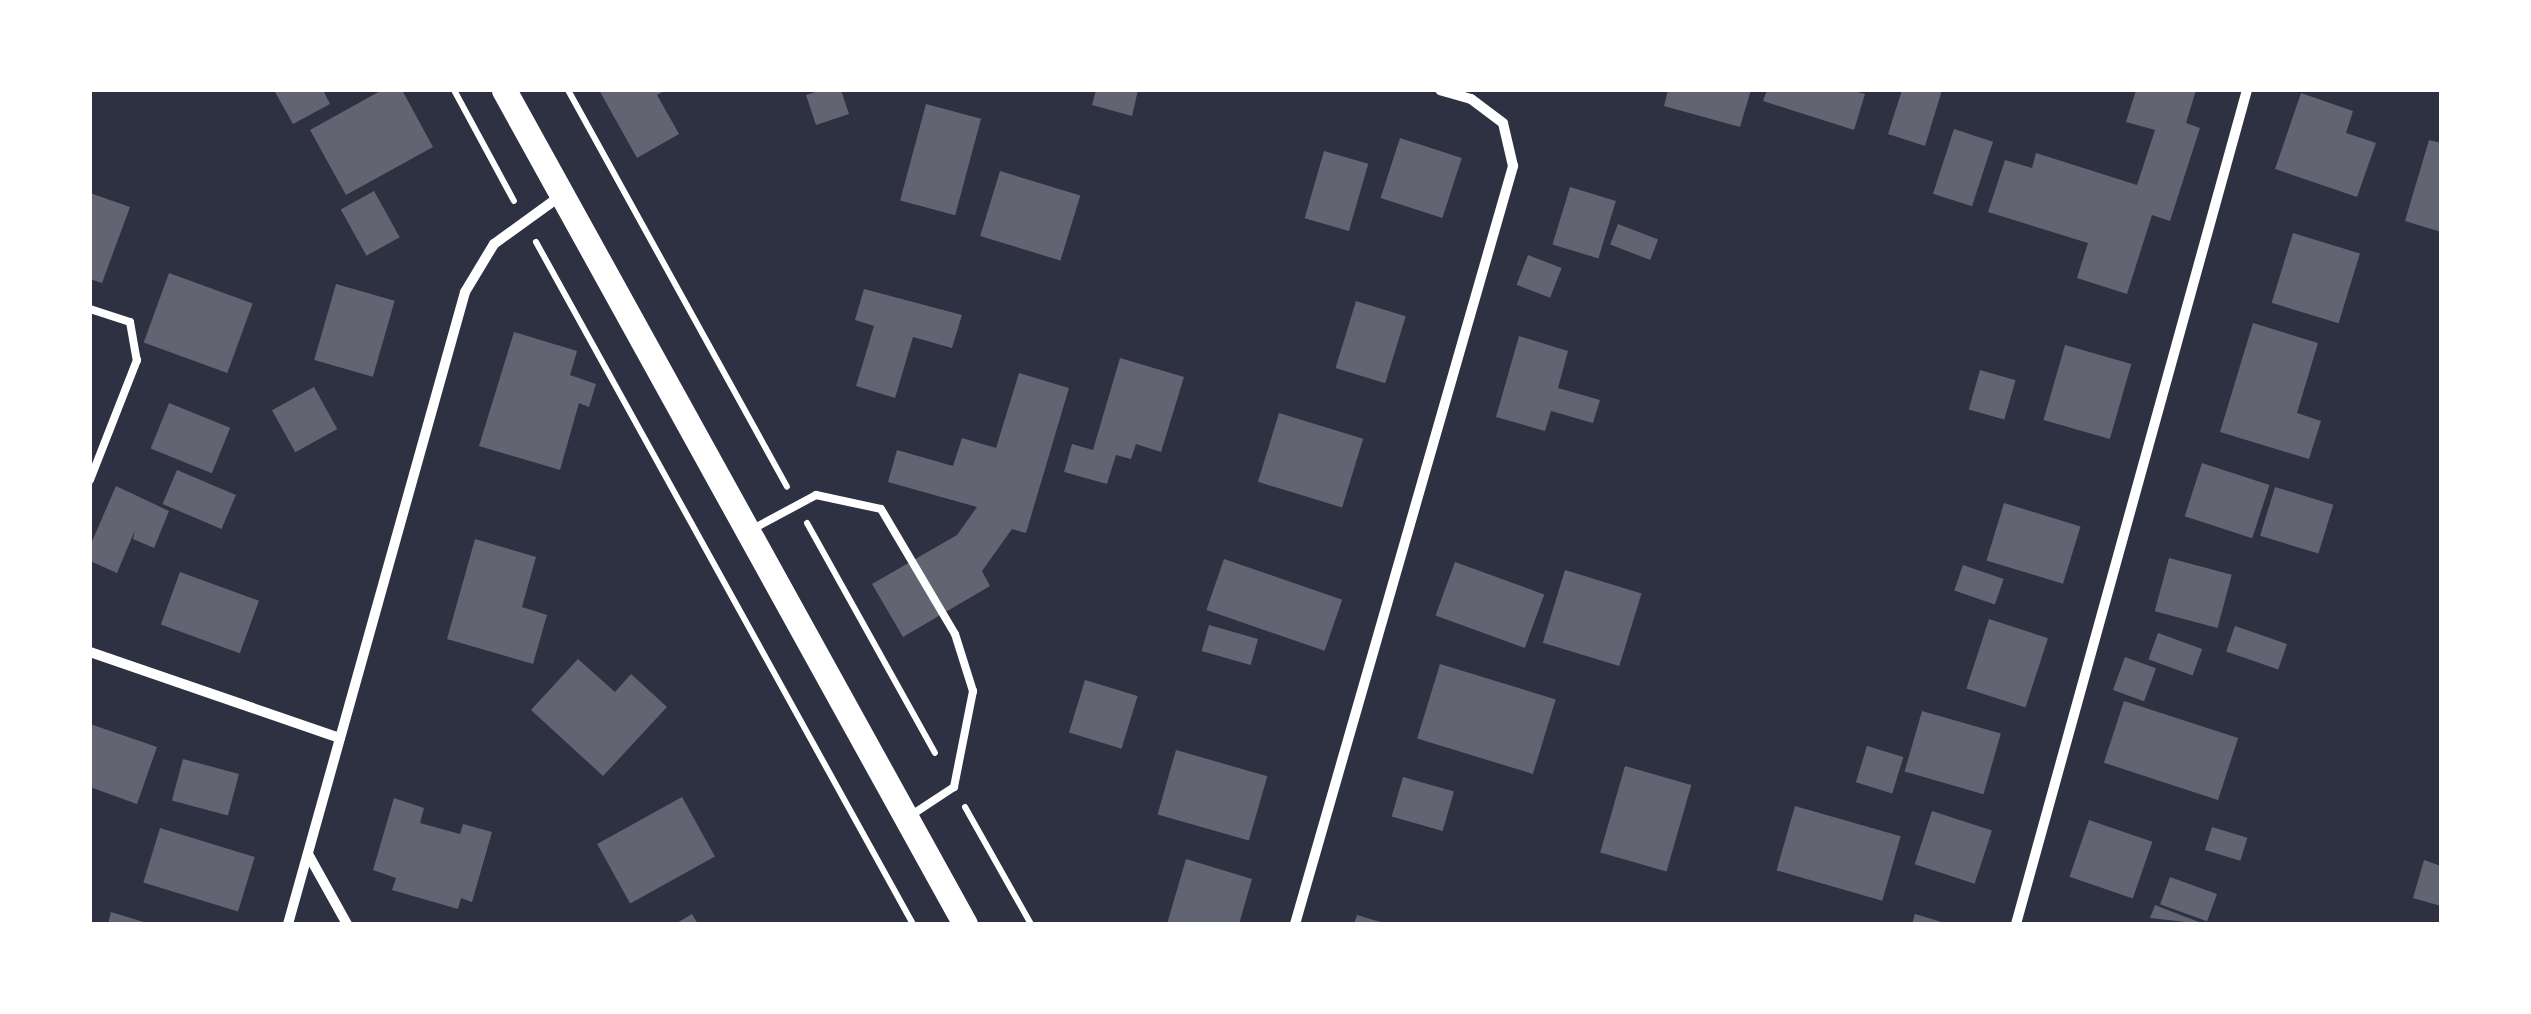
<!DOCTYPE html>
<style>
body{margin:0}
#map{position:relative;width:2531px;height:1014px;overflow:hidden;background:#2d3142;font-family:Inter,sans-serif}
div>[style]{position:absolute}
.building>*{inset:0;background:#626471;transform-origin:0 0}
.path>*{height:6px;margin:-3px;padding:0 3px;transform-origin:3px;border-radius:3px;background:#fff}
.service>*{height:8px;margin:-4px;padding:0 4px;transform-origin:4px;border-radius:4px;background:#fff}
.minor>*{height:10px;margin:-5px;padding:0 5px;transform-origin:5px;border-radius:5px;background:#fff}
.primary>*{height:25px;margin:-12.5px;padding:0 12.5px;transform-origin:12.5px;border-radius:12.5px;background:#fff}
span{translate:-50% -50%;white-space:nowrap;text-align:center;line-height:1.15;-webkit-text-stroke:10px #fff;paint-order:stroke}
.frame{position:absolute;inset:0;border:92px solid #fff;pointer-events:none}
</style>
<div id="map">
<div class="building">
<i style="clip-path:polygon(274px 90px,323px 90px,330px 104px,293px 124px)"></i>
<i style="clip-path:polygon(382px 90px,402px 90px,433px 147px,346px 195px,310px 130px)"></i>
<i style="clip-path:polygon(599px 90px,666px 90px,657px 95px,679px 134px,637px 158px)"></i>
<i style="clip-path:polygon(822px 90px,841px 90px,849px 114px,816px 125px,806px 95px)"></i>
<i style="clip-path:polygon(1096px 90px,1138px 90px,1132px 116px,1092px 105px)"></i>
<i style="clip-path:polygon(1668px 90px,1751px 90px,1740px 127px,1664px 106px)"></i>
<i style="clip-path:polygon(1767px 90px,1851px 90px,1865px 94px,1854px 130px,1763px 101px)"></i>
<i style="clip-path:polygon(1902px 90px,1942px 90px,1925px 146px,1888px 134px)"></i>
<i style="clip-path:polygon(2136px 90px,2196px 90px,2186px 123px,2200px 128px,2170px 221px,2152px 215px,2127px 294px,2077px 278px,2088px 243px,1988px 212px,2005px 160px,2032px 168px,2036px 153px,2137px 185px,2155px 130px,2126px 122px)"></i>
<i style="clip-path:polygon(2301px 93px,2353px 111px,2346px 133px,2376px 143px,2357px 197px,2275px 169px)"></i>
<i style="left:926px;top:104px;width:57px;height:100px;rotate:15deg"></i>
<i style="left:1954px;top:129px;width:41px;height:68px;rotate:18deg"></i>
<i style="left:1400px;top:138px;width:65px;height:63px;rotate:18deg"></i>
<i style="clip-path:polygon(2429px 140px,2441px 143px,2441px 232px,2405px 221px)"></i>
<i style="left:1324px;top:151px;width:46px;height:70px;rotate:16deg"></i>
<i style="left:1000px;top:171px;width:84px;height:68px;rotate:17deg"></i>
<i style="left:1570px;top:187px;width:48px;height:60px;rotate:17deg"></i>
<i style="left:374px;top:191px;width:53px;height:38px;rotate:61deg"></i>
<i style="clip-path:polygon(90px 193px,130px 207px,102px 283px,90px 279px)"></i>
<i style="left:1618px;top:224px;width:43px;height:22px;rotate:21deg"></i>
<i style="left:2293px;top:233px;width:70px;height:73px;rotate:17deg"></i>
<i style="left:1528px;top:255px;width:36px;height:32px;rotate:21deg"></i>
<i style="left:169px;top:273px;width:89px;height:74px;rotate:20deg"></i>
<i style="left:336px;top:284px;width:61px;height:79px;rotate:16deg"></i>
<i style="clip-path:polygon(864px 289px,962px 315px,952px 348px,913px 337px,895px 398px,856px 386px,874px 326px,855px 320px)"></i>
<i style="left:1356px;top:301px;width:52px;height:70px;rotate:17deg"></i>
<i style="clip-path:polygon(2253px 323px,2318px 343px,2297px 413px,2321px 421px,2309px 459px,2220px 432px)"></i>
<i style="clip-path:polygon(514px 332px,577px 351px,570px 375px,596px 384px,589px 407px,579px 403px,560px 470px,479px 446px)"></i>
<i style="clip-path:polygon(1519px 336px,1568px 351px,1558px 388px,1600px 400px,1593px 423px,1551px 411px,1545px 431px,1496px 417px)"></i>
<i style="left:2065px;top:345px;width:69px;height:78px;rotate:16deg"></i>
<i style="clip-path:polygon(1120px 358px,1184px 377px,1161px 452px,1136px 444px,1131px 459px,1116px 455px,1107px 484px,1064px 472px,1072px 444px,1093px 450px)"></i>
<i style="left:1980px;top:370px;width:37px;height:41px;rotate:16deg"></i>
<i style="clip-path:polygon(1019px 373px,1069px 388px,1026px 533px,1012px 529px,982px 571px,990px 586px,903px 637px,872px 584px,957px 535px,977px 507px,888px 482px,897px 450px,953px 466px,962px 438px,996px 448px)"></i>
<i style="left:314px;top:387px;width:48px;height:48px;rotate:61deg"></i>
<i style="left:169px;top:403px;width:66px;height:49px;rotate:22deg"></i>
<i style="left:1279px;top:413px;width:88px;height:72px;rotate:17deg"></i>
<i style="left:2202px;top:463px;width:71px;height:56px;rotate:18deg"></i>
<i style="left:177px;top:470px;width:64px;height:37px;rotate:23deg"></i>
<i style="clip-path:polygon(116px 486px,169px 511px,154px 548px,133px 539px,135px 530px,117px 573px,90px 561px,90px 546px)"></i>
<i style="left:2275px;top:487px;width:61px;height:51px;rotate:17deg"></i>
<i style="left:2004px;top:503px;width:80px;height:60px;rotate:17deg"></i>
<i style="clip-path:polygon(475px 539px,536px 557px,522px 607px,547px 615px,533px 664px,447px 639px)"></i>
<i style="left:2169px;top:558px;width:65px;height:55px;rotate:15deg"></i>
<i style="left:1224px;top:559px;width:125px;height:54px;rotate:19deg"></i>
<i style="left:1455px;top:562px;width:95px;height:57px;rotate:20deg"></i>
<i style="left:1963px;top:565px;width:43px;height:27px;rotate:19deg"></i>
<i style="left:1565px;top:570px;width:80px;height:76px;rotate:17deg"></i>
<i style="left:180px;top:572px;width:84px;height:56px;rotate:20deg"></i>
<i style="left:1989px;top:619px;width:62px;height:73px;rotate:18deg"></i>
<i style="left:1209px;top:625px;width:51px;height:27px;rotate:16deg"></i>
<i style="left:2235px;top:626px;width:55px;height:27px;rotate:19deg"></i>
<i style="left:2158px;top:633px;width:47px;height:28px;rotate:20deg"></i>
<i style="left:2125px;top:657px;width:33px;height:35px;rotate:20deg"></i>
<i style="clip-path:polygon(578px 659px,615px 692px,631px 674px,667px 707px,603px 776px,531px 710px)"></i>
<i style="left:1440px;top:664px;width:121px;height:78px;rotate:17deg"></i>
<i style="left:1085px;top:680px;width:55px;height:55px;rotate:17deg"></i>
<i style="left:2124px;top:701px;width:120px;height:65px;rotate:18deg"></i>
<i style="left:1922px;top:711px;width:82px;height:63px;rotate:16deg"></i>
<i style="clip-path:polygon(90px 724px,157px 747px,137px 804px,90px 787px)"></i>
<i style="left:1867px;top:746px;width:38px;height:38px;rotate:17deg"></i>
<i style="left:1176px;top:750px;width:95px;height:67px;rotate:16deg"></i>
<i style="left:183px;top:759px;width:58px;height:43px;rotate:15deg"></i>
<i style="left:1625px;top:766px;width:69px;height:90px;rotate:16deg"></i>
<i style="left:1403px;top:777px;width:53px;height:41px;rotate:16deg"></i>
<i style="left:682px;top:797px;width:68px;height:97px;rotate:61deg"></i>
<i style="clip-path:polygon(394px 798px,424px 808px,420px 823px,460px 834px,463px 824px,492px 832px,472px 902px,461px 898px,458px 909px,392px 890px,396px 878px,373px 870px)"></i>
<i style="left:1795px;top:806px;width:110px;height:67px;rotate:16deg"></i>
<i style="left:1932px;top:811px;width:63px;height:56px;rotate:18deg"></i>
<i style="left:2089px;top:820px;width:67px;height:60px;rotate:19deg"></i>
<i style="left:2212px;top:827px;width:37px;height:24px;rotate:17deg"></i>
<i style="left:160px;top:828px;width:99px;height:57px;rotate:17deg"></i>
<i style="clip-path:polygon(1186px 859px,1252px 879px,1239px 924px,1167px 924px)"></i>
<i style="clip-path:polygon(2424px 860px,2441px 866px,2441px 906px,2413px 898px)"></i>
<i style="left:2170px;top:877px;width:50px;height:29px;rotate:20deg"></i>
<i style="clip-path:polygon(2155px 905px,2204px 924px,2150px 918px)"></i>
<i style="clip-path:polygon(111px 912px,147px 923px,147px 924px,108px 924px)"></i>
<i style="clip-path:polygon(692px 914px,698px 924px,675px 924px)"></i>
<i style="clip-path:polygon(1915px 914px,1945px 923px,1945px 924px,1912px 924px)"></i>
<i style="clip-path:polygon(1357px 915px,1384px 923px,1384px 924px,1354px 924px)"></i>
</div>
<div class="path">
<i style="left:454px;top:90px;width:126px;rotate:61.6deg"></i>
<i style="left:568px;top:90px;width:453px;rotate:61.1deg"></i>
<i style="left:536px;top:242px;width:779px;rotate:61.07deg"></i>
<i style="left:807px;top:523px;width:263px;rotate:60.9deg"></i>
<i style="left:965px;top:807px;width:134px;rotate:60.6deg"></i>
</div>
<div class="service">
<i style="left:90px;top:309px;width:42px;rotate:18deg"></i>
<i style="left:130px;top:322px;width:39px;rotate:80deg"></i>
<i style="left:137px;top:360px;width:129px;rotate:111.4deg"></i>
<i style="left:751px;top:530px;width:74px;rotate:-28.3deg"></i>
<i style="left:816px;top:495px;width:66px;rotate:12.2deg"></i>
<i style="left:881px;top:509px;width:145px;rotate:59.4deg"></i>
<i style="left:955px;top:634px;width:60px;rotate:72.5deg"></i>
<i style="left:973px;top:691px;width:98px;rotate:101.2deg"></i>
<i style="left:954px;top:787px;width:53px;rotate:146.6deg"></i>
</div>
<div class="minor">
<i style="left:90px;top:652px;width:264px;rotate:19deg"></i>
<i style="left:308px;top:854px;width:80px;rotate:60.9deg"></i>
<i style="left:288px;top:924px;width:656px;rotate:-74.35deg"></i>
<i style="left:465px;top:292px;width:56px;rotate:-58.9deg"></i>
<i style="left:494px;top:244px;width:80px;rotate:-35.9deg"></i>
<i style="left:1295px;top:924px;width:789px;rotate:-73.95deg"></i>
<i style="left:1513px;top:166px;width:44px;rotate:-103.1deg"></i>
<i style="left:1503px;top:123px;width:40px;rotate:-143deg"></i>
<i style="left:1471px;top:99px;width:32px;rotate:-164deg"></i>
<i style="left:2016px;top:924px;width:865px;rotate:-74.52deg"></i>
</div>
<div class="primary">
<i style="left:504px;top:90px;width:953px;rotate:61.07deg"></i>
</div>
<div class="frame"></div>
</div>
